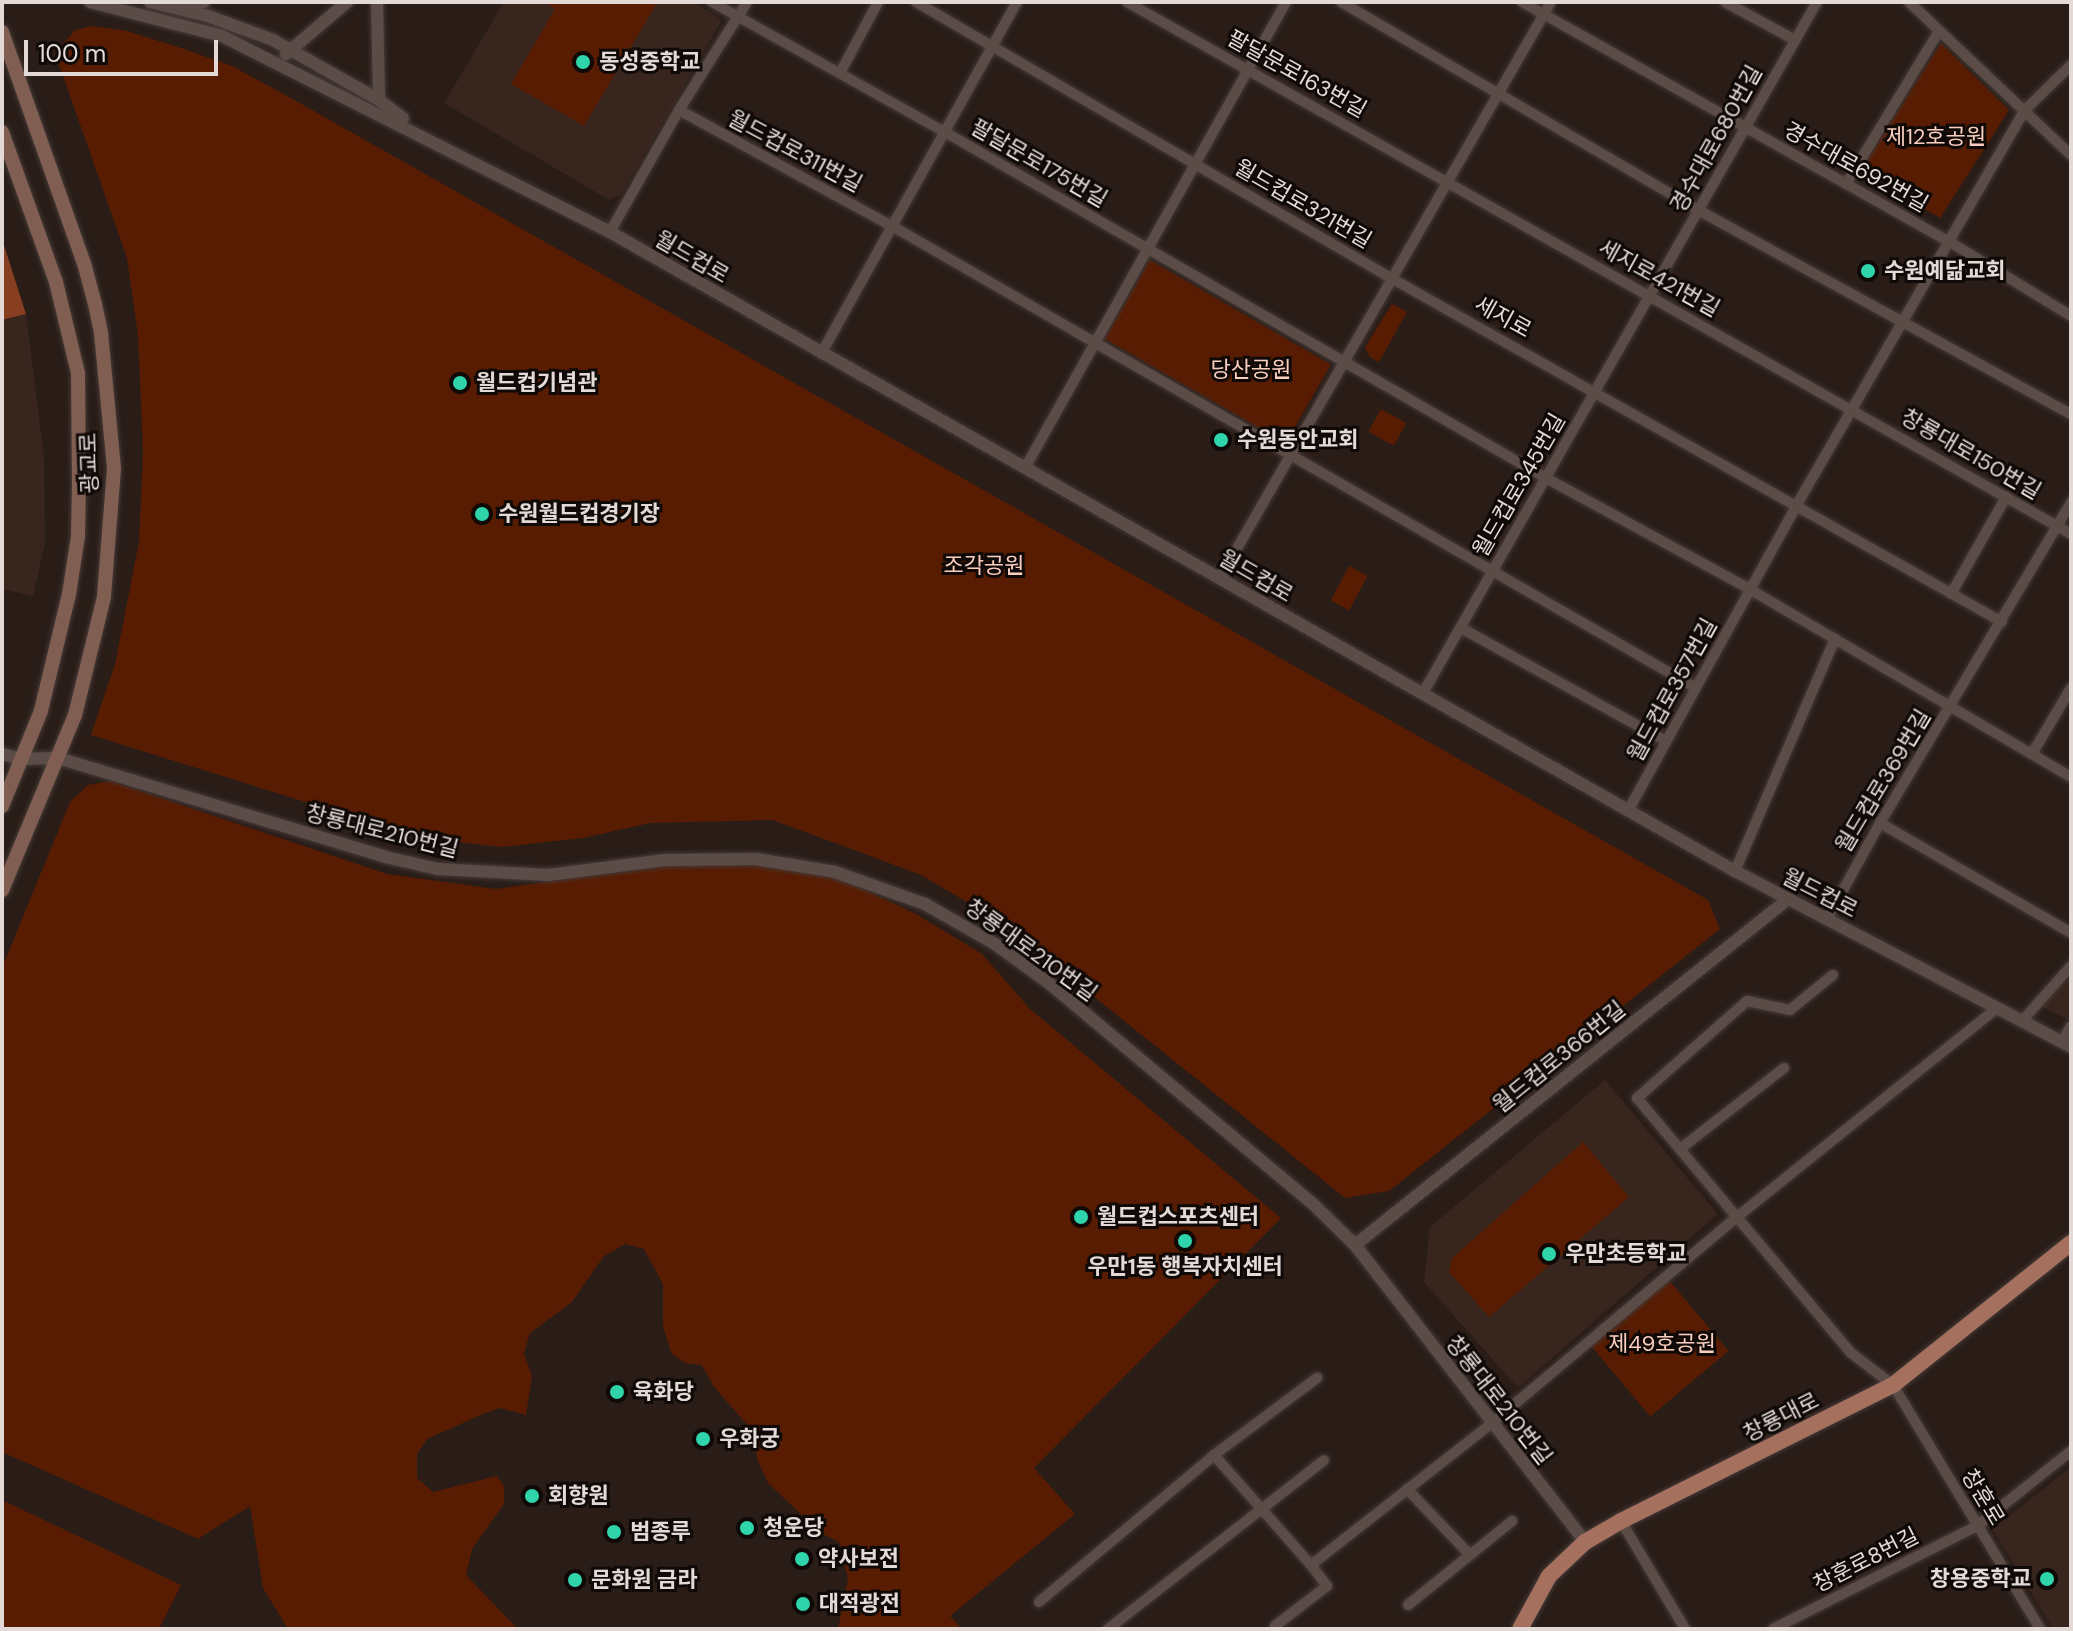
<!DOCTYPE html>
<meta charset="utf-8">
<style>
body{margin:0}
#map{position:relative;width:2073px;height:1631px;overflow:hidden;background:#2a1d18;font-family:"DM Sans","Noto Sans KR",sans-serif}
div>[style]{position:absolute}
.built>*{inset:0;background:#38251e}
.green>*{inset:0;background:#581c02;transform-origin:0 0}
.water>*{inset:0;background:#873e21}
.roads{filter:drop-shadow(0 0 2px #453a37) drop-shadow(0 0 2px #453a37)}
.minor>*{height:10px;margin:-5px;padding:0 5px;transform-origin:5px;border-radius:5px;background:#5c4c47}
.tertiary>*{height:12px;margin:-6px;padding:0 6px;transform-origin:6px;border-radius:6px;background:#5c4c47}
.secondary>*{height:14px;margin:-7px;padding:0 7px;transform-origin:7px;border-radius:7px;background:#805e52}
.primary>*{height:16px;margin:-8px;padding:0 8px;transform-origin:8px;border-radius:8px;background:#a5715e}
.dots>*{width:22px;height:22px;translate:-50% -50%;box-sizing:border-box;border:4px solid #0f0907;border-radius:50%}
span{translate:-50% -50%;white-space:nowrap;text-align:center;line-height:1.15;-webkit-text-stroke:6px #0f0907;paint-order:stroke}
.poi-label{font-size:22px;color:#e3dad7;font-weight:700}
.left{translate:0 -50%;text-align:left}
.right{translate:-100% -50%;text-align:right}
.street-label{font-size:22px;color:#e3dad7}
.park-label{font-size:22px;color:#fbcfbf}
.frame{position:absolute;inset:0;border:4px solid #e3dad7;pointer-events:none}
.scale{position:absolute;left:24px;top:40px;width:194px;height:36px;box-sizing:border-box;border:4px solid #e3dad7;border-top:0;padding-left:10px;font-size:24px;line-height:28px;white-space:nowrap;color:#e3dad7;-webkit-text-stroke:6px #0f0907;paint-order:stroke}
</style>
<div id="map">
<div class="built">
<i style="clip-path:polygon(504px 2px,695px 2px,722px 20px,621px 195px,609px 200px,444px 103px)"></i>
<i style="clip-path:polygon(26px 314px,44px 457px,45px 543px,33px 596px,2px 589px,2px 320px)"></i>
<i style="clip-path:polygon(2071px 975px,2071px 1021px,2042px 1007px)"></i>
<i style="clip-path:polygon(1605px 1080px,1718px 1214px,1518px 1388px,1424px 1282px,1430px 1227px)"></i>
<i style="clip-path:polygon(2071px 1467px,2071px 1629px,2053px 1629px,1992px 1529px)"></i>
</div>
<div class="green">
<i style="clip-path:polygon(545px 2px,657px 3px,584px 126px,511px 84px,555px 9px)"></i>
<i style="clip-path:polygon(92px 26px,127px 31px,181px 48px,232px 66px,282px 93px,1708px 900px,1720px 929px,1389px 1191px,1345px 1198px,1001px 922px,921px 875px,865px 854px,772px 820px,650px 823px,583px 838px,500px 847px,421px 838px,91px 735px,115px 664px,139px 542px,143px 452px,138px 335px,127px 258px,55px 53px,75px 30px)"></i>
<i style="clip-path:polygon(1941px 43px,2009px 110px,1940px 218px,1861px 170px)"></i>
<i style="left:1150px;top:260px;width:209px;height:91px;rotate:30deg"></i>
<i style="clip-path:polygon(1392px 304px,1407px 312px,1379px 362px,1370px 357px,1365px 347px)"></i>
<i style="left:1381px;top:409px;width:29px;height:26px;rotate:29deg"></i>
<i style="left:1349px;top:566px;width:21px;height:39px;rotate:28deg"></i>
<i style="clip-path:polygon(110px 781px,387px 874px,496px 889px,679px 864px,747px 862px,803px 867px,846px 881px,916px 914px,982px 954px,1029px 1008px,1281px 1218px,1034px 1468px,1075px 1514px,950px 1616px,962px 1629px,838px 1629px,848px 1579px,839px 1542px,821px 1533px,768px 1483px,758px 1461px,751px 1429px,714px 1387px,702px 1365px,685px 1363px,671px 1353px,663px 1326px,663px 1284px,644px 1249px,625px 1244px,603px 1257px,572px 1302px,530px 1333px,524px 1353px,532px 1376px,526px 1415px,500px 1408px,483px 1414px,427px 1439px,417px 1454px,417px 1478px,433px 1492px,497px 1476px,504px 1486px,504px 1504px,472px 1549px,466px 1575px,518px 1629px,288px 1629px,263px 1588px,250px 1506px,198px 1539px,2px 1452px,2px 968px,70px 802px,88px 785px)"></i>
<i style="clip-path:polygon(1583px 1142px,1629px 1197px,1489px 1317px,1449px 1272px,1452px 1258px)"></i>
<i style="left:1668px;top:1279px;width:94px;height:102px;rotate:50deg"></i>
<i style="clip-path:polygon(2px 1500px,181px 1585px,159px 1629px,2px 1629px)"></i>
</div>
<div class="water">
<i style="clip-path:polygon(2px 239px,26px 314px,2px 320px)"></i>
</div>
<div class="roads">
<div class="minor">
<i style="left:712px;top:2px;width:267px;rotate:29.2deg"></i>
<i style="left:945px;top:132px;width:693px;rotate:29.93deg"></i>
<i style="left:1546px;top:478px;width:234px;rotate:28.6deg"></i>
<i style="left:1751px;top:590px;width:371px;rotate:30.3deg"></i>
<i style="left:916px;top:2px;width:549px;rotate:30.16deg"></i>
<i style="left:1391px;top:278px;width:701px;rotate:29.38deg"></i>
<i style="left:1127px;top:2px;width:1084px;rotate:29.4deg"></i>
<i style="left:1341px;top:2px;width:413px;rotate:30.2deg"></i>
<i style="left:1698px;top:210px;width:425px;rotate:28.7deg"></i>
<i style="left:1522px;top:2px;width:491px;rotate:29.3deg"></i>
<i style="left:1950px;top:242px;width:142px;rotate:31.4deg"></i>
<i style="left:1725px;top:2px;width:80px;rotate:28.5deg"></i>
<i style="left:1909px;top:2px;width:223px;rotate:43.4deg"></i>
<i style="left:840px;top:73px;width:81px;rotate:-61.8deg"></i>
<i style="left:679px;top:110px;width:243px;rotate:28.6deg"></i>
<i style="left:892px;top:226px;width:927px;rotate:29.88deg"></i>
<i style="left:1846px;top:184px;width:179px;rotate:-58.7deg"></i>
<i style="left:610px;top:232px;width:140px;rotate:-60.5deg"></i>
<i style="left:679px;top:110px;width:128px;rotate:-57.8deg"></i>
<i style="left:821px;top:354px;width:403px;rotate:-60.9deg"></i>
<i style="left:1025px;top:468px;width:534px;rotate:-60.75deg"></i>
<i style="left:1220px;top:578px;width:664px;rotate:-60.12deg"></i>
<i style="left:1951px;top:594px;width:112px;rotate:-60.4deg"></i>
<i style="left:1461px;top:628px;width:234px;rotate:28.9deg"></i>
<i style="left:1423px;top:693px;width:795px;rotate:-60.31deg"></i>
<i style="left:2032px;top:754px;width:77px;rotate:-59.4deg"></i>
<i style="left:1629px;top:809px;width:344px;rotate:-61.1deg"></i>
<i style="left:1795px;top:508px;width:458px;rotate:-60deg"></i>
<i style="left:2024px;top:111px;width:66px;rotate:-44.4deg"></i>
<i style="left:1880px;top:823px;width:220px;rotate:29.9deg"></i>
<i style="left:1735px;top:871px;width:253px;rotate:-66.7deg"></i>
<i style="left:1827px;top:919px;width:110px;rotate:-61.1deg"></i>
<i style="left:1880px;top:823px;width:374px;rotate:-59.2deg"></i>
<i style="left:1833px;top:975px;width:55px;rotate:140.9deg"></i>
<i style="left:1790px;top:1010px;width:44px;rotate:-168.2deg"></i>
<i style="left:1747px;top:1001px;width:147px;rotate:138.6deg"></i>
<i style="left:1637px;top:1098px;width:331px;rotate:50deg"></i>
<i style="left:1850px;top:1352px;width:54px;rotate:37.5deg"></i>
<i style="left:1893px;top:1385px;width:285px;rotate:58.9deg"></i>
<i style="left:2022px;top:1021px;width:74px;rotate:-48.3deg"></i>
<i style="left:2062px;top:1042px;width:18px;rotate:-61deg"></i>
<i style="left:1680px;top:1149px;width:132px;rotate:-37.9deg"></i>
<i style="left:1214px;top:1455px;width:147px;rotate:48.6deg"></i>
<i style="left:1407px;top:1489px;width:91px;rotate:46.3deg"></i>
<i style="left:1621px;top:1521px;width:126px;rotate:59.3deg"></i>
<i style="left:1039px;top:1602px;width:229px;rotate:-40deg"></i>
<i style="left:1214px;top:1455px;width:129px;rotate:-36.8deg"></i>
<i style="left:1408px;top:1605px;width:134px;rotate:-38.9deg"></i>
<i style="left:1275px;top:1626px;width:66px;rotate:-37.6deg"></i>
<i style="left:1327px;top:1586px;width:26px;rotate:-127deg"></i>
<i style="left:1311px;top:1565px;width:229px;rotate:-38.1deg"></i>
<i style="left:1491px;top:1424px;width:322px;rotate:-40.1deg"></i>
<i style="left:1737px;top:1217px;width:334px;rotate:-38.8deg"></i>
<i style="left:1108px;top:1629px;width:274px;rotate:-38deg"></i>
<i style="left:1773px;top:1629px;width:229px;rotate:-26.8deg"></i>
<i style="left:1977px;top:1526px;width:120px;rotate:-38.6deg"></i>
</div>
<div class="tertiary">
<i style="left:90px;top:2px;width:136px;rotate:14.4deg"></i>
<i style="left:222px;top:36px;width:435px;rotate:26.8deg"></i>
<i style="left:610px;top:232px;width:1294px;rotate:29.6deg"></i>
<i style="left:1735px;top:871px;width:379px;rotate:27.6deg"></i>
<i style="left:150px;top:2px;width:60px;rotate:13.6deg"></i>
<i style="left:208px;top:16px;width:69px;rotate:20.3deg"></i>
<i style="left:273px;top:40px;width:122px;rotate:29.5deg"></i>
<i style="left:379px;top:100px;width:30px;rotate:37deg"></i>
<i style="left:377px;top:2px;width:98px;rotate:88.8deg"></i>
<i style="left:179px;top:5px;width:25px;rotate:-7deg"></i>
<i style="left:286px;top:54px;width:80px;rotate:-40.4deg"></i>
<i style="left:2px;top:754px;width:21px;rotate:14deg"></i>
<i style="left:22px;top:759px;width:36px;rotate:-2deg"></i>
<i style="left:58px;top:758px;width:342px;rotate:16.8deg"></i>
<i style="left:385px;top:857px;width:54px;rotate:12.8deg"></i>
<i style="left:438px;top:869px;width:110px;rotate:3.1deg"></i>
<i style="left:548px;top:875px;width:118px;rotate:-7.3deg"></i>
<i style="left:665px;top:860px;width:91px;rotate:-0.6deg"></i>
<i style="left:756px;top:859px;width:80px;rotate:9.3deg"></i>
<i style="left:835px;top:872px;width:96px;rotate:19.6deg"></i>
<i style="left:925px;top:904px;width:81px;rotate:29.7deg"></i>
<i style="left:995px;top:944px;width:68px;rotate:36deg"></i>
<i style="left:1050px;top:984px;width:341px;rotate:39.9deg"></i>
<i style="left:1312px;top:1203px;width:60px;rotate:44.3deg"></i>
<i style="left:1355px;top:1245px;width:376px;rotate:52.2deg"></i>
<i style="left:1355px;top:1245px;width:553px;rotate:-38.61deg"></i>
</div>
<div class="secondary">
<i style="left:2px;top:32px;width:245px;rotate:70.5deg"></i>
<i style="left:84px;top:263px;width:42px;rotate:75deg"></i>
<i style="left:95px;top:304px;width:30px;rotate:78deg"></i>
<i style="left:101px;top:333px;width:137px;rotate:84.5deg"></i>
<i style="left:114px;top:469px;width:128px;rotate:94.5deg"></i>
<i style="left:104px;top:597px;width:122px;rotate:103.8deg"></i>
<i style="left:75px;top:715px;width:190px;rotate:112.6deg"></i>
<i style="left:2px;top:132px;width:159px;rotate:70.2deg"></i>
<i style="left:56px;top:282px;width:94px;rotate:76.4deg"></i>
<i style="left:78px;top:373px;width:110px;rotate:89.5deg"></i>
<i style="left:79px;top:483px;width:53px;rotate:91.1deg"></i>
<i style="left:78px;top:536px;width:59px;rotate:98.8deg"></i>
<i style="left:69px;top:594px;width:120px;rotate:103.5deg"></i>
<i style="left:41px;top:711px;width:103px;rotate:112.3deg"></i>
</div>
<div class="primary">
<i style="left:1520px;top:1629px;width:60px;rotate:-61.3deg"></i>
<i style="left:1549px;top:1576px;width:50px;rotate:-43.4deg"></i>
<i style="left:1585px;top:1542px;width:42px;rotate:-30.3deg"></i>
<i style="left:1621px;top:1521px;width:304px;rotate:-26.6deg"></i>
<i style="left:1893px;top:1385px;width:228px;rotate:-38.6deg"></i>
</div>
</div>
<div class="dots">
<i style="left:583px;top:62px;background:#2fd4aa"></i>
<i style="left:1868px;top:271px;background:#2fd4aa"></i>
<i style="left:460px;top:383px;background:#2fd4aa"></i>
<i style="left:1221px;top:440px;background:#2fd4aa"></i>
<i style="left:482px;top:514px;background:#2fd4aa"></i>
<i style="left:1081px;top:1217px;background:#2fd4aa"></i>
<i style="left:1185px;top:1241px;background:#2fd4aa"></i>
<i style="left:1549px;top:1254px;background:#2fd4aa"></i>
<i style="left:617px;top:1392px;background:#2fd4aa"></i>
<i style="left:703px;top:1439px;background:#2fd4aa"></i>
<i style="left:532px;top:1496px;background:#2fd4aa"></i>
<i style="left:747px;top:1528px;background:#2fd4aa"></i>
<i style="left:614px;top:1532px;background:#2fd4aa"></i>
<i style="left:802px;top:1559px;background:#2fd4aa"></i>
<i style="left:2047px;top:1579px;background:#2fd4aa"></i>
<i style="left:575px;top:1580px;background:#2fd4aa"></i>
<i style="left:803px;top:1604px;background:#2fd4aa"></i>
</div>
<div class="poi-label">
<span class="left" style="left:599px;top:62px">동성중학교</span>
<span class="left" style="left:1884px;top:271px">수원예닮교회</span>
<span class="left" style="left:476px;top:383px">월드컵기념관</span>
<span class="left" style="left:1237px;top:440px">수원동안교회</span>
<span class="left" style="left:498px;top:514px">수원월드컵경기장</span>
<span class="left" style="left:1097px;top:1217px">월드컵스포츠센터</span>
<span class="left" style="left:1565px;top:1254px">우만초등학교</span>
<span style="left:1185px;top:1267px">우만1동 행복자치센터</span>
<span class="left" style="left:633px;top:1392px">육화당</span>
<span class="left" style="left:719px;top:1439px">우화궁</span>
<span class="left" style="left:548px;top:1496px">회향원</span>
<span class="left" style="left:763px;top:1528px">청운당</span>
<span class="left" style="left:630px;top:1532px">범종루</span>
<span class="left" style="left:818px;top:1559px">약사보전</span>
<span class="right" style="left:2031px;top:1579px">창용중학교</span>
<span class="left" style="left:591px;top:1580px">문화원 금라</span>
<span class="left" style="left:819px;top:1604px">대적광전</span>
</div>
<div class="street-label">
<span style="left:1297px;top:74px;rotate:29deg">팔달문로163번길</span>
<span style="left:1716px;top:139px;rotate:-61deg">경수대로680번길</span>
<span style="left:795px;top:151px;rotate:28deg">월드컵로311번길</span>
<span style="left:1039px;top:163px;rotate:30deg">팔달문로175번길</span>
<span style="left:1856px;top:167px;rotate:29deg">경수대로692번길</span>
<span style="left:1303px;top:204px;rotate:30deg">월드컵로321번길</span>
<span style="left:692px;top:257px;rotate:30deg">월드컵로</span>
<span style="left:1659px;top:278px;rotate:29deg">세지로421번길</span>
<span style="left:1503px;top:317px;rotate:29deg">세지로</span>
<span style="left:1971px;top:454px;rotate:30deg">창룡대로150번길</span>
<span style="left:89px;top:463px;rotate:-92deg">광교로</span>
<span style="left:1519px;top:485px;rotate:-60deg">월드컵로345번길</span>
<span style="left:1256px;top:576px;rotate:30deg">월드컵로</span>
<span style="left:1672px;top:690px;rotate:-61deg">월드컵로357번길</span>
<span style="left:1883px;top:781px;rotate:-59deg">월드컵로369번길</span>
<span style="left:382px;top:831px;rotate:14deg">창룡대로210번길</span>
<span style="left:1820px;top:893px;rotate:27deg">월드컵로</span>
<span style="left:1031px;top:950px;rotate:36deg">창룡대로210번길</span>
<span style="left:1559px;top:1057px;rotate:-39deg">월드컵로366번길</span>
<span style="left:1499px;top:1400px;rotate:52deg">창룡대로210번길</span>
<span style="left:1781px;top:1417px;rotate:-27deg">창룡대로</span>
<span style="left:1983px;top:1497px;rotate:59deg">창훈로</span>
<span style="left:1866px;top:1560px;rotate:-27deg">창훈로8번길</span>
</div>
<div class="park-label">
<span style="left:1936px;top:137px">제12호공원</span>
<span style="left:1251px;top:370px">당산공원</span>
<span style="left:984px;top:566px">조각공원</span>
<span style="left:1662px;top:1344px">제49호공원</span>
</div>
<div class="frame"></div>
<div class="scale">100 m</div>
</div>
